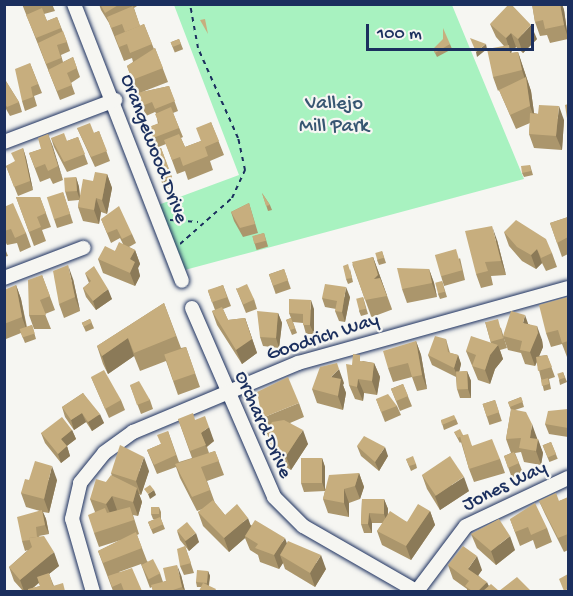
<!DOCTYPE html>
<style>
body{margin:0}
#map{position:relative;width:573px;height:596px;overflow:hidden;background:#f6f6f2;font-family:"Gochi Hand",sans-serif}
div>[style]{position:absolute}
.green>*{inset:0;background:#a8f2c0}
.path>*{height:2px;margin-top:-1px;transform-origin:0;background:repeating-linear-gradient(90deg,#1b2f5e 0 4.5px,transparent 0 9px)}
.roads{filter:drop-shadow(0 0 2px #1b2f5e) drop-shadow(0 0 2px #1b2f5e)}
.street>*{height:14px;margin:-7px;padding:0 7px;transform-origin:7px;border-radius:7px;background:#f6f6f2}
.wall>*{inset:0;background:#ab966c;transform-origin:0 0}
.shaded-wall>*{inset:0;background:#8b7a58}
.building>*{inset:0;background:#c7ae7e;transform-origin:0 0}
span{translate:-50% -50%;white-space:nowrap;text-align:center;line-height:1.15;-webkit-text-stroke:4.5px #f6f6f2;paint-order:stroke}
.park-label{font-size:20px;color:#375672}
.street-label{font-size:20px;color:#1b2f5e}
.frame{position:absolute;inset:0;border:6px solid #1b2f5e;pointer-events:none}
.scale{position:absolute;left:366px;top:24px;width:168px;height:27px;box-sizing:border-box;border:3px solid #1b2f5e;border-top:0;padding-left:8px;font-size:18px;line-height:21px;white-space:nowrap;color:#1b2f5e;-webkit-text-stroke:4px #f6f6f2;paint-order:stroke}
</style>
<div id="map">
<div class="green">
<i style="clip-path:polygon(174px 5px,452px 5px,524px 179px,181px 271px,158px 205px,239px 175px)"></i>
</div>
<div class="path">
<i style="left:170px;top:220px;width:28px;rotate:4deg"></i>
<i style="left:180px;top:244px;width:69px;rotate:-41.5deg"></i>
<i style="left:232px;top:198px;width:31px;rotate:-65deg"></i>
<i style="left:245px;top:170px;width:33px;rotate:-102deg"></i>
<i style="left:238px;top:138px;width:98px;rotate:-114deg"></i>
<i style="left:198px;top:48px;width:45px;rotate:-100.3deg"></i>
</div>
<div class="roads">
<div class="street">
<i style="left:74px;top:4px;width:297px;rotate:68.7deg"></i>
<i style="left:4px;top:142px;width:119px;rotate:-20.7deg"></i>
<i style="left:4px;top:278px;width:85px;rotate:-20.8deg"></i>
<i style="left:192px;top:308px;width:206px;rotate:66.5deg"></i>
<i style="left:274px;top:497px;width:41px;rotate:45deg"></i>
<i style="left:303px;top:526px;width:133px;rotate:29.9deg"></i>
<i style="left:417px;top:591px;width:81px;rotate:-53deg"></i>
<i style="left:466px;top:526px;width:113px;rotate:-25.2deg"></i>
<i style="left:93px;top:592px;width:76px;rotate:-106deg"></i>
<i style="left:72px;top:519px;width:37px;rotate:-77deg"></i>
<i style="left:80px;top:483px;width:38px;rotate:-51deg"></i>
<i style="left:104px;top:453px;width:36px;rotate:-36deg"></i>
<i style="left:133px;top:432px;width:179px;rotate:-22.7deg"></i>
<i style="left:298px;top:363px;width:280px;rotate:-15.5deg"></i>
</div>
</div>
<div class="wall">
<i style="clip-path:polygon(22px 4px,52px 4px,55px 11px,44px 14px,47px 21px,57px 17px,67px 42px,70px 51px,61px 55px,63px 62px,73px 57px,80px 77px,71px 83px,75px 94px,60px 100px)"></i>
<i style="clip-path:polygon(99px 4px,137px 4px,137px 6px,134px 8px,140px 26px,144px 24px,154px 49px,155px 48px,168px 82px,142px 92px,169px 86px,178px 111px,173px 113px,183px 137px,181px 138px,185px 147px,201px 141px,211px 122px,224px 155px,210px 161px,213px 170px,188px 180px,185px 171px,177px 174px,166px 144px,156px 148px,149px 127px,158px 124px,156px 113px,155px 112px,146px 116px,127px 66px,133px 62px,132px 58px,124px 61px,109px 23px,101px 10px)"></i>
<i style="clip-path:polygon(532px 4px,562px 4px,564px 10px,568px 39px,550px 43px,547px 35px,540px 36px,535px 22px)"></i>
<i style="clip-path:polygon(490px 24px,537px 39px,523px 53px,516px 47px,511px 52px,512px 53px,518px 52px,531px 91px,534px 113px,564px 120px,562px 150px,534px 148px,529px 134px,530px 123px,516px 129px,499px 90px,498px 91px,493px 77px,504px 46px,496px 37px)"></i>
<i style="left:179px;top:39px;width:11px;height:9px;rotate:68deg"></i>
<i style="clip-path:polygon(450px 44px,452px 49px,437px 57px,433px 49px)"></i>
<i style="clip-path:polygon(30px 63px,42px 93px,34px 96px,37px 106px,25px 111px,22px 101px)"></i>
<i style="clip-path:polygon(4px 78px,19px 102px,22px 112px,10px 116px,6px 109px,4px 109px)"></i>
<i style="clip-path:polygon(77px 128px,94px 133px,99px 131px,110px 161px,95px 167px)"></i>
<i style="clip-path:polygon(48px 134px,63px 180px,53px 184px,50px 178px,40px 182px,29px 153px,41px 149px)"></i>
<i style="clip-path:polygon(78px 137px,88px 164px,67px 172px,54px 147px,51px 138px,67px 141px)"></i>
<i style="clip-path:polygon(23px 148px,26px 158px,33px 190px,18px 196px,6px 166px,15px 162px)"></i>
<i style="left:161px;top:148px;width:40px;height:11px;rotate:70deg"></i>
<i style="clip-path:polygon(530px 165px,533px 175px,524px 177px,522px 173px)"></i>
<i style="clip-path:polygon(107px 174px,112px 188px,107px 214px,101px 212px,99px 224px,83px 221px,78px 207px,79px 200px,68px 201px,65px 191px,76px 177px,79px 187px,80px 196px,93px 181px)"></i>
<i style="clip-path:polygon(63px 192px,73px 223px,57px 228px,54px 219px)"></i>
<i style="clip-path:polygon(262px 193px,270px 205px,272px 210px,268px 211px)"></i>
<i style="clip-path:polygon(16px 197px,40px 197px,51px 227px,42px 230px,46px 241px,34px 246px)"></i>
<i style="clip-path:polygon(249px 203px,258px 233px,243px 237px,234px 221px,231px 212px)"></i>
<i style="clip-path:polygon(4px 207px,26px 233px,31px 247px,20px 252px,17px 243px,7px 245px,4px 239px)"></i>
<i style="clip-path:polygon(568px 217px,568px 254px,562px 257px,550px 223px)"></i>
<i style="clip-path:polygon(101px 219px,132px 234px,136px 243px,129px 247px,135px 250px,140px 264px,138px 268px,140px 276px,135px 286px,103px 273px,98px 259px,115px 251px,123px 244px,120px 238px,111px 243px)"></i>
<i style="clip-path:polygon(504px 232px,552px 253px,557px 267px,546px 271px,542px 263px,536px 269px,522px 261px,509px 246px)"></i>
<i style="left:264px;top:233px;width:14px;height:12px;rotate:73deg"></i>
<i style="clip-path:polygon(497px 240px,506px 275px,491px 276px,493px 285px,481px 288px,476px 274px)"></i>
<i style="clip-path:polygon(4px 246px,8px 256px,4px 257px)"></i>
<i style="clip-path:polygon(382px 251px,386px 263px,379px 265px,377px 260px)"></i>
<i style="left:373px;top:257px;width:56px;height:22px;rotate:70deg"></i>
<i style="clip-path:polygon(460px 258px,465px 280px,444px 286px,441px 276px)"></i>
<i style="left:284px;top:269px;width:21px;height:16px;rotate:71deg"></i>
<i style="clip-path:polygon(350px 269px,353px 282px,348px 284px,346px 279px)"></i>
<i style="clip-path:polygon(429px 269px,434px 283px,437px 297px,407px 303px,402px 289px)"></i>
<i style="clip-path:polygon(85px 273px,112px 299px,96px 310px,86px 297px,83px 288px,89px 283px)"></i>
<i style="clip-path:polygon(42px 275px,55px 310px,45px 314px,51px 329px,34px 329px,29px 315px)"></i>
<i style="clip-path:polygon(73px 279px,80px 311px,64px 318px,59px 304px)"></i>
<i style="clip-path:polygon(442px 281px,447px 297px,440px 299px,438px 294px)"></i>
<i style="clip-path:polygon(16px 285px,21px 299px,27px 327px,32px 325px,36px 339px,25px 343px,21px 333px,6px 339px,4px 335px,4px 301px)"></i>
<i style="clip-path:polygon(223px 285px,231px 306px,223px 309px,228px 320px,245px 318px,257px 353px,242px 364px,217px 325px,212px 311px,215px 310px,208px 291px)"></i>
<i style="clip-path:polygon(236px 288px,254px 299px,257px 309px,246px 313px)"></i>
<i style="clip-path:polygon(350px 297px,345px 322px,339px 321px,335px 311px,336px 309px,325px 307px,322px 298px)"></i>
<i style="clip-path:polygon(363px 297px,368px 314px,361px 316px,359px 311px)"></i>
<i style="clip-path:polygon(568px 297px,568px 356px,567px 357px,562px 344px,551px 347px,546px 333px)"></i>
<i style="clip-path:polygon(164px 303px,181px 348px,186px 347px,200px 387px,178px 395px,166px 361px,140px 371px,134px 356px,108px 374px,103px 364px,97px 346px)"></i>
<i style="clip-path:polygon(314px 309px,314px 334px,306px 334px,303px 323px,293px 322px,297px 333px,292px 335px,286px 320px,291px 318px,289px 313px)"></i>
<i style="clip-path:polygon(278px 313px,282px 323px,279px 348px,263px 346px,260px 337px)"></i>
<i style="left:90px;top:319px;width:10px;height:9px;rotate:66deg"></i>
<i style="clip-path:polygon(485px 322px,501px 328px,507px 348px,500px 350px,503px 359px,495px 369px,490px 384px,478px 380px,466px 351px,491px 343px)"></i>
<i style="clip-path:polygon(529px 324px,542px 340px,543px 347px,539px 356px,547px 355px,555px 377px,549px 379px,551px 389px,544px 391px,537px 362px,535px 366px,525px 364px,521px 353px,508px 350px,503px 336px)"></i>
<i style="clip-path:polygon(446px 339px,450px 353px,458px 355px,461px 364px,459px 372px,467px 371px,471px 381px,471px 398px,460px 398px,457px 389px,456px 377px,432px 365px,428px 355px)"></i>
<i style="clip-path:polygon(416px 341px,421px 355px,427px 389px,417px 391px,412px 377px,393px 382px,388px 368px)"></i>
<i style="clip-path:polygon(363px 361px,374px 363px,380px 377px,377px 395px,364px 393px,363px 401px,355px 399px,349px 385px,352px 365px)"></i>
<i style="clip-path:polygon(563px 372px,567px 382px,560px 385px,559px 380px)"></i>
<i style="clip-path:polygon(91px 377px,121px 400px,125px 410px,109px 418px)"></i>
<i style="clip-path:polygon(344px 383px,343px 385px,346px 393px,343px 410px,317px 403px,312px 389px)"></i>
<i style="left:403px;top:384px;width:24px;height:13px;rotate:68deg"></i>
<i style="clip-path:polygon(130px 385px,150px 400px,153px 409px,141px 414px)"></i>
<i style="clip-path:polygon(83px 393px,104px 423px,92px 431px,86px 422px,74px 430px,65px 417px,62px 407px)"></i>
<i style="clip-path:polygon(521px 397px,524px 407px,515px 410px,537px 438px,543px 453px,541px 465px,524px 462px,521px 452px,515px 453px,523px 473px,512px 478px,504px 456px,511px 453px,506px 439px,511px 410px,508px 402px)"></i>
<i style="clip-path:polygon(376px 399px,397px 406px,401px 415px,385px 422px)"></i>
<i style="left:495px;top:400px;width:22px;height:13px;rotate:72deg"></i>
<i style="clip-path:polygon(299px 403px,304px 417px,290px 423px,308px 444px,291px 470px,281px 464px,275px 458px,262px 418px)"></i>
<i style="clip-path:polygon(568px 409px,568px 437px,549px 434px,545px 424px)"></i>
<i style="clip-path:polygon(178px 419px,195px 420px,214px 441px,207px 447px,209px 453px,215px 451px,224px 475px,207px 481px,215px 503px,225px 515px,251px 525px,286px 544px,326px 569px,315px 587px,285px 569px,283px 563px,279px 569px,260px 562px,258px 555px,250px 550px,245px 538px,229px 552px,203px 526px,198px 512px,203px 509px,197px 511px,180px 478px,176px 467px,157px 474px,147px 450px,161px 444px,168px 431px,179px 462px,192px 458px)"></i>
<i style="clip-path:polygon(456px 419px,458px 424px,444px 430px,441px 420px)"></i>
<i style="clip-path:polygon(72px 430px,76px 439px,67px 446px,70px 456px,61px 463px,45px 443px,41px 433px)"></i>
<i style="clip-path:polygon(454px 432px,463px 435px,472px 446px,500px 459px,505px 473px,474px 482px,469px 469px,461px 442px,460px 443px)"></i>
<i style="left:551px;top:442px;width:18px;height:9px;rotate:68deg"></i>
<i style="clip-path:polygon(357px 446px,388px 456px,379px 471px,361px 456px)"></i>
<i style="clip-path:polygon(322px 458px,325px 467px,325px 489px,359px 473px,364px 487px,360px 499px,349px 503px,349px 517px,328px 513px,323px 499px,325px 491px,304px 492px,301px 483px)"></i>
<i style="clip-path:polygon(406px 459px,416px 464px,417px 468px,411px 471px)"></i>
<i style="clip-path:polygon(149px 471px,141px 495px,139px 494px,142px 502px,138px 516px,133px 515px,139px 534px,137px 535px,147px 561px,160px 573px,163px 582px,181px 575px,185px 591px,153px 591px,152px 587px,150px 588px,141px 564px,119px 572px,142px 591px,113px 591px,98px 551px,121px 540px,99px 547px,94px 533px,95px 512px,90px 499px,112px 476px,111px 473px)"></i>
<i style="clip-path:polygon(422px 475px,469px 491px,440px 510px,427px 489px)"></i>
<i style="clip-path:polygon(evenodd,29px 480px,57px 480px,49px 513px,43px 512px,46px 519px,49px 534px,39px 536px,59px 566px,49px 574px,54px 586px,66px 591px,23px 591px,14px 581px,9px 567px,28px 550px,25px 551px,22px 541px,40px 511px,26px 507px,21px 493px,29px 480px,39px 583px,40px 586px,33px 588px,39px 583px)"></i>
<i style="clip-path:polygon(568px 498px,568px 550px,564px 552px,545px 514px,539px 501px,559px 501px)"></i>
<i style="clip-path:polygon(362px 499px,384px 499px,388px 509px,388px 514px,407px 522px,430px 511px,435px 525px,411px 560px,382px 545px,377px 531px,383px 523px,372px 523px,372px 533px,364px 533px,361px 524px)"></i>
<i style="clip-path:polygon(159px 507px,161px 512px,161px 519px,165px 529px,153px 534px,148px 522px,155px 519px,153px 519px,151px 514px)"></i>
<i style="clip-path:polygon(510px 519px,547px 528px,552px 542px,536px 549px,533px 540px,520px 546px)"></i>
<i style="clip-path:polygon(177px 531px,199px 542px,189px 551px,180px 540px)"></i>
<i style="clip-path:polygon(471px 534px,515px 550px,496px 565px,477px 548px)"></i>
<i style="clip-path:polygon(185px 546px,194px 573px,184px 575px,180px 566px)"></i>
<i style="clip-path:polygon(448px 565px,482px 570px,478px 575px,489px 586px,499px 591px,530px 590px,531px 591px,467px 591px,467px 589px,453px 579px)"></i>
<i style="clip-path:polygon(208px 571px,210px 576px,209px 586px,201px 587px,197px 587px,196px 582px)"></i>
</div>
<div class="shaded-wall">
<i style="clip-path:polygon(560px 4px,562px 4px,564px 10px,568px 38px,564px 25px)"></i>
<i style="clip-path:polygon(531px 25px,537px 39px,523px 53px,518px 39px)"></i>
<i style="clip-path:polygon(511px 33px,516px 47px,511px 52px,515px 67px,506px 38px)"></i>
<i style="clip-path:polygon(486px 44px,487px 49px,477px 57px,476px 52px)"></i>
<i style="clip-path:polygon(518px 52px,531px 91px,535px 120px,530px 106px,526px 82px,522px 70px)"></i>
<i style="clip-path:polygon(559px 106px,564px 120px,562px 150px,556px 136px)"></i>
<i style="clip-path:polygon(48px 134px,53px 147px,63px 180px,58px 166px)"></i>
<i style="clip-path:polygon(23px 148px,26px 158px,33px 190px,30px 181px)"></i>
<i style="clip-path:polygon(107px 174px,112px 188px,107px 214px,102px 200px)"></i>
<i style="clip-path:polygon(76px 177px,79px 187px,80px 200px,77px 191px)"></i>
<i style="clip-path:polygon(96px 198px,101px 212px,99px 224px,94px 210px)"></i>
<i style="clip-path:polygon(492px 226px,497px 240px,506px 275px,501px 261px)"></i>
<i style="clip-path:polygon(537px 249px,542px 263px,536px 269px,531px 255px)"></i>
<i style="clip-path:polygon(135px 250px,140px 264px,138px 268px,140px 276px,135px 286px,130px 273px,130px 259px)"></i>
<i style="clip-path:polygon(373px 257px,381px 279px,392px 310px,387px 296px,379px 293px,374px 279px)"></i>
<i style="clip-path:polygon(68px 265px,73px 279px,80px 311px,75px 297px)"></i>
<i style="clip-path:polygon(429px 269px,434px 283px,437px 297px,432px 283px)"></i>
<i style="clip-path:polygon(16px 285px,21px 299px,27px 331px,22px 317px)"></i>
<i style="clip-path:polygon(346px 287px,350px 297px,345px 322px,342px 312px)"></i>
<i style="clip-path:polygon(108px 289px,112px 299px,96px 310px,93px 301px)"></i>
<i style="clip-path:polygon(311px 300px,314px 309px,314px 334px,310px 325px)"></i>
<i style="clip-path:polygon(278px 313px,282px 323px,279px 348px,276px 338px)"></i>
<i style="clip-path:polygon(525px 315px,530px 329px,523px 323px)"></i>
<i style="clip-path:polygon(245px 318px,257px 353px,242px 364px,236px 350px)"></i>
<i style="clip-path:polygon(537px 326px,542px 340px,543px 347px,535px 366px,530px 352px)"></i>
<i style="clip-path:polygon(128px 338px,134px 356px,108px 374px,102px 356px)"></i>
<i style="clip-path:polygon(416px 341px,421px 355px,427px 389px,422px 375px)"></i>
<i style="clip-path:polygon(498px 345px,503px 359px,495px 369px,490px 384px,485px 370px,490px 355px)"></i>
<i style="clip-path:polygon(458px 355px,461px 364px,458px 377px,454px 368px)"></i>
<i style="clip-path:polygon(374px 363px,380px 377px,377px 395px,372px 381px)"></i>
<i style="clip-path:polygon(339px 369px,344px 383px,343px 385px,346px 393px,343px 410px,331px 377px)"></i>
<i style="clip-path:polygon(467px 371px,471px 381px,471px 398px,468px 389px)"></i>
<i style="clip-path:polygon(358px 379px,364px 393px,363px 401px,357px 387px)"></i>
<i style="clip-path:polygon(82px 413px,86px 422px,74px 430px,71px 420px)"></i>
<i style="clip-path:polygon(100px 414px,104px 423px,92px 431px,88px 422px)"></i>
<i style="clip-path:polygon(532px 424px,537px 438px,535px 452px,530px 438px)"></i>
<i style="clip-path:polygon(209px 427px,214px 441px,206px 447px,201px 433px)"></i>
<i style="clip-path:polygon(72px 430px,76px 439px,64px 448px,61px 439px)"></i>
<i style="clip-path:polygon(303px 430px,308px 444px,291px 470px,286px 456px)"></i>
<i style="clip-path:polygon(538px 439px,543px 453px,541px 465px,536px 451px)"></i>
<i style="clip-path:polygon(67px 446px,70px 456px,61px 463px,58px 454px)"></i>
<i style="clip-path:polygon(385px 447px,388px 456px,379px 471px,375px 462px)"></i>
<i style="clip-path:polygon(144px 457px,149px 471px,141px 495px,136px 481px)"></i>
<i style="clip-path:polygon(322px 458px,325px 467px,325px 491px,322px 482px)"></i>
<i style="clip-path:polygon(52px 466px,57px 480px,49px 513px,44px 499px)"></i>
<i style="clip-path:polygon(359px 473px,364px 487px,360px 499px,355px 486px)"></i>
<i style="clip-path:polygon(464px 477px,469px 491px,440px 510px,435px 496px)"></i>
<i style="clip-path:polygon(137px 488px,142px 502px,138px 516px,133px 502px)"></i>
<i style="clip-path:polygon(344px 489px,349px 503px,349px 517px,344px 503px)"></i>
<i style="clip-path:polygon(154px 490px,156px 495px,150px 499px,148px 494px)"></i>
<i style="clip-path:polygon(112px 496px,117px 510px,112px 518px,106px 504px)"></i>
<i style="clip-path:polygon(384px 499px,388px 509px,387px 523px,384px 514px)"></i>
<i style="clip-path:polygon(42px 510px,46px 519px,49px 534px,45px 525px)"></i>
<i style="clip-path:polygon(430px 511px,435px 525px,411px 560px,406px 546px)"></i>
<i style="clip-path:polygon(369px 513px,372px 523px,372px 533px,368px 524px)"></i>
<i style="clip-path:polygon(248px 518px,253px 532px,245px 536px,245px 538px,229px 552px,224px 538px)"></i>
<i style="clip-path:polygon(196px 533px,199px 542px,189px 551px,185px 541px)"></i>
<i style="clip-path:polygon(510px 536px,515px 550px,496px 565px,491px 551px)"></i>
<i style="clip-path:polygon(285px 538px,290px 552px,280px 555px,283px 563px,279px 569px,274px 555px)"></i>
<i style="clip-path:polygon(54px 552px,59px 566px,49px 574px,55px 591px,49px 574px,29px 591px,24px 591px,20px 580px)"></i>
<i style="clip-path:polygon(321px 555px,326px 569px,315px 587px,310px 573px)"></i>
<i style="clip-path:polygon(477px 556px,482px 570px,473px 583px,468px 569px)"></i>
<i style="clip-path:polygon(177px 565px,181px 575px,185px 591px,182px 587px)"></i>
<i style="clip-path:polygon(208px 571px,210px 576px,208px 588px,207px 583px)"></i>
<i style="clip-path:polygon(487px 582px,491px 591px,478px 591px)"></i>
</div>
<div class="building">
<i style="clip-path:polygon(100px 4px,120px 4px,105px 13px)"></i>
<i style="clip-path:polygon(509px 4px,511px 4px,531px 25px,518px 39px,511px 33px,506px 38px,490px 24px)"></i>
<i style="clip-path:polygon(532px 4px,560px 4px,564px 25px,545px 29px,543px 20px,535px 22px)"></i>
<i style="clip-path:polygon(133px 6px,140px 26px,125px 32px,122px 24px,111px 28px,107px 17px)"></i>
<i style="clip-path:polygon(42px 8px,47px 21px,57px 17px,61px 28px,36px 38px,26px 15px)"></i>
<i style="clip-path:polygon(205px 19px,208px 34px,200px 20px)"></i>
<i style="clip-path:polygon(144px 24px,152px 44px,130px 53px,127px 44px,119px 47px,115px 36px)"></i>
<i style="clip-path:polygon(443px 28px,450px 44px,435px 53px,433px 49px,443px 39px)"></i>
<i style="clip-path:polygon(63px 31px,67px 42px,57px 45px,61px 58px,46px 64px,38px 43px)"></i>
<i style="clip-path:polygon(470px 38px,486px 44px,476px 52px)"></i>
<i style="left:179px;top:39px;width:5px;height:9px;rotate:68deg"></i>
<i style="clip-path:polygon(509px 45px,510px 53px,518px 52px,522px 70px,493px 77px,487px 49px)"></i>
<i style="clip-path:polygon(155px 48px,163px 68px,132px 80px,127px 66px)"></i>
<i style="clip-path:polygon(73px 57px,77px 68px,67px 73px,72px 85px,57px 91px,48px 70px)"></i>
<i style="clip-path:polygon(30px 63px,38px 84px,31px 87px,33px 97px,22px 101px,15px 69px)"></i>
<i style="clip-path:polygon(526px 77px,530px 106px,510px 115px,499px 90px)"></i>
<i style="clip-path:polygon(4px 78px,19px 102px,7px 107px,4px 103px)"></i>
<i style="clip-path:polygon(169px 86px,175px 101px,155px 109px,152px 102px,142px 106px,137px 93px)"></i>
<i style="clip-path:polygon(568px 104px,568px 125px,565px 105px)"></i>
<i style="clip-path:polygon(539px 105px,559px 106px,556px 136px,529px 134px,530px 113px,538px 114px)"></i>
<i style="clip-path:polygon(171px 107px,179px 128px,153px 138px,149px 127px,159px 123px,155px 114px)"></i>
<i style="clip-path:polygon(211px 122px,219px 141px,205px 147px,208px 156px,183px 166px,180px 157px,172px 160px,164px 140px,179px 134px,185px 147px,201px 141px,196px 128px)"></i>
<i style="clip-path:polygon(90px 123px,94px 133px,99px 131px,107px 151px,91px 157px,77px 128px)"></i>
<i style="clip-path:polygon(64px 133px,67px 141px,78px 137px,85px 154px,64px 162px,51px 138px)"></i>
<i style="clip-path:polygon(48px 134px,58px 166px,48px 171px,45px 164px,35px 168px,29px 153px,41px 149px,38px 138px)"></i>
<i style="clip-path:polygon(23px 148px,30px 181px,14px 187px,6px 166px,15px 161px,11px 153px)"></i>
<i style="left:161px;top:148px;width:31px;height:11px;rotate:69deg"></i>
<i style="clip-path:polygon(530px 165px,531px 171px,522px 173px,521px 166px)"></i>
<i style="clip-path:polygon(95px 172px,107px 174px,102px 200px,96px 198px,94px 210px,78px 207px,83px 179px,93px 181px)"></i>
<i style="left:76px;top:177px;width:14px;height:12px;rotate:86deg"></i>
<i style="left:63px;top:192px;width:23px;height:17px;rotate:72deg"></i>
<i style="clip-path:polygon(262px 193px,270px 205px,266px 206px)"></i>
<i style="clip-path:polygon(16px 197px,40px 197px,46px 213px,37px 217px,41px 227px,29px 232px)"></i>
<i style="clip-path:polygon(13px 203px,26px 233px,15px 238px,11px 229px,4px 231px,4px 207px)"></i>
<i style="clip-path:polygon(249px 203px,255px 224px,240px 228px,231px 212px)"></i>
<i style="clip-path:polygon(119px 206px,132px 234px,122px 239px,117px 229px,107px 233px,101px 219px)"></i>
<i style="clip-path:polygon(568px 217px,568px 237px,557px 243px,550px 223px)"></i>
<i style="clip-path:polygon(516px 220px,546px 239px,552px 253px,541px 258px,537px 249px,531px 255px,517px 247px,504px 232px)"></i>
<i style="clip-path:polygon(492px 226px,501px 261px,485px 262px,488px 271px,476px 274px,465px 231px)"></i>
<i style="left:264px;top:233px;width:8px;height:12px;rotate:76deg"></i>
<i style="clip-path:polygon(119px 242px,135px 250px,130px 259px,135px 262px,130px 273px,98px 259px,105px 246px,115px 251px)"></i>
<i style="left:456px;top:249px;width:22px;height:22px;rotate:74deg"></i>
<i style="left:382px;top:251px;width:7px;height:7px;rotate:74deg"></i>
<i style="clip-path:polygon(373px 257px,378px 275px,374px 279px,380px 278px,387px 296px,365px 300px,352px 262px)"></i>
<i style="clip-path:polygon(348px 264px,352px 278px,346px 279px,343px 266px)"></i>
<i style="clip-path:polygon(68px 265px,75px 297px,59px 304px,53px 271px)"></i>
<i style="clip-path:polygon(94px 266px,108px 289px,93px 301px,83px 288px,91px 281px,85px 273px)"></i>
<i style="clip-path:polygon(397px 268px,429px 269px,432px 283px,402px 289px)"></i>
<i style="left:284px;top:269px;width:12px;height:16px;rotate:70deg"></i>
<i style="clip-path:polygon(42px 275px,50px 296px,40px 300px,46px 315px,29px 315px,28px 280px)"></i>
<i style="left:442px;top:281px;width:11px;height:7px;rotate:75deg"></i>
<i style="left:247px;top:284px;width:17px;height:12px;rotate:65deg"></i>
<i style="clip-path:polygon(325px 284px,346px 287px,342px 312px,335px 311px,337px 301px,322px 298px)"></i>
<i style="clip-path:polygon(16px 285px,22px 317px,4px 324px,4px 301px,6px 300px,4px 295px,4px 290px)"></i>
<i style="left:223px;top:285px;width:13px;height:16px;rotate:72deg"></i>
<i style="left:363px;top:297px;width:12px;height:7px;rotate:76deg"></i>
<i style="clip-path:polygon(568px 297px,568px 341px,562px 343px,558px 330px,546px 333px,539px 305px)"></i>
<i style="clip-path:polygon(289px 299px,311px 300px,310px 325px,303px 325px,303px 314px,289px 313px)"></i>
<i style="clip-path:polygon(164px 303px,176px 336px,134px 353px,128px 338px,102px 356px,97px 346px)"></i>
<i style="clip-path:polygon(222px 307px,228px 320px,245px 318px,252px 339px,236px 350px,212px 311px)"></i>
<i style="clip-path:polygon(257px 311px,278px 313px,276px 338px,260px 337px)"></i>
<i style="clip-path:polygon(511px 311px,525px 315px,523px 323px,537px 326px,538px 333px,530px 352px,520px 350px,522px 341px,503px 336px)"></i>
<i style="left:291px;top:318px;width:11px;height:5px;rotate:68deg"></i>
<i style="left:90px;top:319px;width:4px;height:9px;rotate:63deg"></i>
<i style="left:498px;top:319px;width:20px;height:13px;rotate:75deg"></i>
<i style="left:32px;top:325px;width:9px;height:13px;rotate:72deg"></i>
<i style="clip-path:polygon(435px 336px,446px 339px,448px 352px,458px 355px,454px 368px,428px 355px)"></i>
<i style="clip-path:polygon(471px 336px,498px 345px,490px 355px,485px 370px,472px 366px,476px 355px,466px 351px)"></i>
<i style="clip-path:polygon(416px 341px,422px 375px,412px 377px,408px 363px,388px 368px,383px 351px)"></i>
<i style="left:186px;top:347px;width:28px;height:23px;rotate:71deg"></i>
<i style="clip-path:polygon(353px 354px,360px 355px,360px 361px,374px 363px,372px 381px,358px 379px,357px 387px,349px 385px,346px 364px,352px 365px)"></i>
<i style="clip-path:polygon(547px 355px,552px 367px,538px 371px,536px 357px)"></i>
<i style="clip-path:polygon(337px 363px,339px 369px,331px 377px,341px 379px,338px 396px,312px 389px,320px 367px)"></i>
<i style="clip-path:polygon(104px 370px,121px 400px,105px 409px,91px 377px)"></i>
<i style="left:467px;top:371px;width:18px;height:11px;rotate:87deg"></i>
<i style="left:563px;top:372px;width:6px;height:6px;rotate:72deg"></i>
<i style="clip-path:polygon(288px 377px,299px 403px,262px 418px,257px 392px)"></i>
<i style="clip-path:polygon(548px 378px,549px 384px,542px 386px,541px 380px)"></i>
<i style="clip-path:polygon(139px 381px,150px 400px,137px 405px,130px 385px)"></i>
<i style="left:403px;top:384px;width:13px;height:13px;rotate:67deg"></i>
<i style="clip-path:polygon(83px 393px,100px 414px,88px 422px,82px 413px,71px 420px,62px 407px)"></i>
<i style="clip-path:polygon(388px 394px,397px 406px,381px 412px,376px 399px)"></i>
<i style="left:521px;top:397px;width:5px;height:14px;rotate:68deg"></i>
<i style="left:495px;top:400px;width:13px;height:13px;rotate:72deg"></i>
<i style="clip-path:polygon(511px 409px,526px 412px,532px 424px,530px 438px,538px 439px,536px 451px,519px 448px,521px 438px,506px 439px)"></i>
<i style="clip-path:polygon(568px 409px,568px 428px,545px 424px,548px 411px)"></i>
<i style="clip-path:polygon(193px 413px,195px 420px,205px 416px,209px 427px,201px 433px,206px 445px,190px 451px,178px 419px)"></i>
<i style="clip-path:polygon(454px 415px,456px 419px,442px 425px,441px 420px)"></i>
<i style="clip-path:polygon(62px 417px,72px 430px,61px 439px,67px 446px,58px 454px,41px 433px)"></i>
<i style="clip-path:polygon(284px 420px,303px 430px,286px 456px,276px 450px,270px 444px,274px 437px,266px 432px,272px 422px)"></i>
<i style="clip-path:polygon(460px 429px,463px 435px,458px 438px,454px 432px)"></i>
<i style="clip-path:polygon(168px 431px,176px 455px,154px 465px,147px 450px,161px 444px,157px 435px)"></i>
<i style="clip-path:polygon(468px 434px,472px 446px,492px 439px,500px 459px,469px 469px,460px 436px)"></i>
<i style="clip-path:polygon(364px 436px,385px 447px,375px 462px,357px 446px)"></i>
<i style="left:551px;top:442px;width:13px;height:9px;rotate:67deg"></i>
<i style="clip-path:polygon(120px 445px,144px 457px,136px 481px,111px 473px)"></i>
<i style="clip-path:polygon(215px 451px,219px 461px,201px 467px,210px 490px,192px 497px,175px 464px)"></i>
<i style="clip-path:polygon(514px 452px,519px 463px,508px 468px,504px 456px)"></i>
<i style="clip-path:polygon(413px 456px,416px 464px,409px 466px,406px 459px)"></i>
<i style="left:450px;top:456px;width:25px;height:34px;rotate:56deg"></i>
<i style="left:301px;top:458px;width:21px;height:25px"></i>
<i style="clip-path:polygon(35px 461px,52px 466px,44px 499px,21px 493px,25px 479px,29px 480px)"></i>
<i style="clip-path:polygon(359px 473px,355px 486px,344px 489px,344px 503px,323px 499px,329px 475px)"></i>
<i style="clip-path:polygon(111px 475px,137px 488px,133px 502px,112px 496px,106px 504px,90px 499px,96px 479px,106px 482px)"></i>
<i style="clip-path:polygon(150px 485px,154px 490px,148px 494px,144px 489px)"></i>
<i style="clip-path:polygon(556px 493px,559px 501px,568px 497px,568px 513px,567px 514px,568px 517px,568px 534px,558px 538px,539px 501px)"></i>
<i style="clip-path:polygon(362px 499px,384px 499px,384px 514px,369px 513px,368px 524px,361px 524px)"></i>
<i style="clip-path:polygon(213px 500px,225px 515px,237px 504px,248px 518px,224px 538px,198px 512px)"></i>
<i style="clip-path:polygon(535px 503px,547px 528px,531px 535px,528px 527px,515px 532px,510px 519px)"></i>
<i style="clip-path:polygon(418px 504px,430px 511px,406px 546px,377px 531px,390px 511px,407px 522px)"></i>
<i style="clip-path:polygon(130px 507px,134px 520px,94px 533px,88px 515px,105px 508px,107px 513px)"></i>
<i style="left:151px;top:507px;width:8px;height:7px"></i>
<i style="clip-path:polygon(42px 510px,45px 525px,36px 527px,37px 537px,29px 538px,30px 540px,22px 541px,17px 517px)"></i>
<i style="left:160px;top:517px;width:8px;height:13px;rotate:67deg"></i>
<i style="clip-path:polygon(499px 519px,510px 536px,491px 551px,471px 534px)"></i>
<i style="clip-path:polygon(255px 520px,285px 538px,274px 555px,255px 548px,258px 544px,245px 536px)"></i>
<i style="left:187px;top:522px;width:14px;height:13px;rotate:51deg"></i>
<i style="clip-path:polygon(136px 532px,142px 548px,103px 563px,98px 551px)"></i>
<i style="clip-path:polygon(44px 536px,54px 552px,20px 580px,9px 567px,32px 547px,29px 538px)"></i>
<i style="clip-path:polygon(288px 541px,321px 555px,310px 573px,280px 555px)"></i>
<i style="clip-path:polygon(185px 546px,191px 563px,180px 566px,177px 549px)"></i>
<i style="clip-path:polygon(463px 546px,477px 556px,468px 569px,487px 582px,478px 591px,472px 591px,465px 586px,469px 581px,448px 565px)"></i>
<i style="left:153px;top:559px;width:16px;height:13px;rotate:63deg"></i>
<i style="clip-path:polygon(177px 565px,182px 587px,170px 591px,153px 591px,151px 585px,166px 581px,163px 568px)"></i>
<i style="clip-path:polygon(132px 568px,142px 591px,124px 591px,121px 583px,112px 587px,108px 576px)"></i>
<i style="left:197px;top:570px;width:11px;height:12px;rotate:5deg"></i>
<i style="clip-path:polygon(49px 573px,53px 586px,63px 583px,65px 591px,28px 591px,28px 589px,40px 586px,37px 577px)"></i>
<i style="clip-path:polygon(568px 574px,568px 589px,564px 591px,559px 579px)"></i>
<i style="clip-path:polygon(517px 577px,530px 590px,529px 591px,483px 591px,491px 584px,499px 591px)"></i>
<i style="clip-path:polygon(203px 583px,216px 589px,215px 591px,199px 591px)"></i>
</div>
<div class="park-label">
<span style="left:334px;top:116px">Vallejo<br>Mill Park</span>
</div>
<div class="street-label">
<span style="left:153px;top:149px;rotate:69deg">Orangewood Drive</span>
<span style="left:323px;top:338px;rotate:-18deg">Goodrich Way</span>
<span style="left:262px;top:425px;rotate:66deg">Orchard Drive</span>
<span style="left:505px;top:487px;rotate:-26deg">Jones Way</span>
</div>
<div class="frame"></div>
<div class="scale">100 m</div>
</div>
